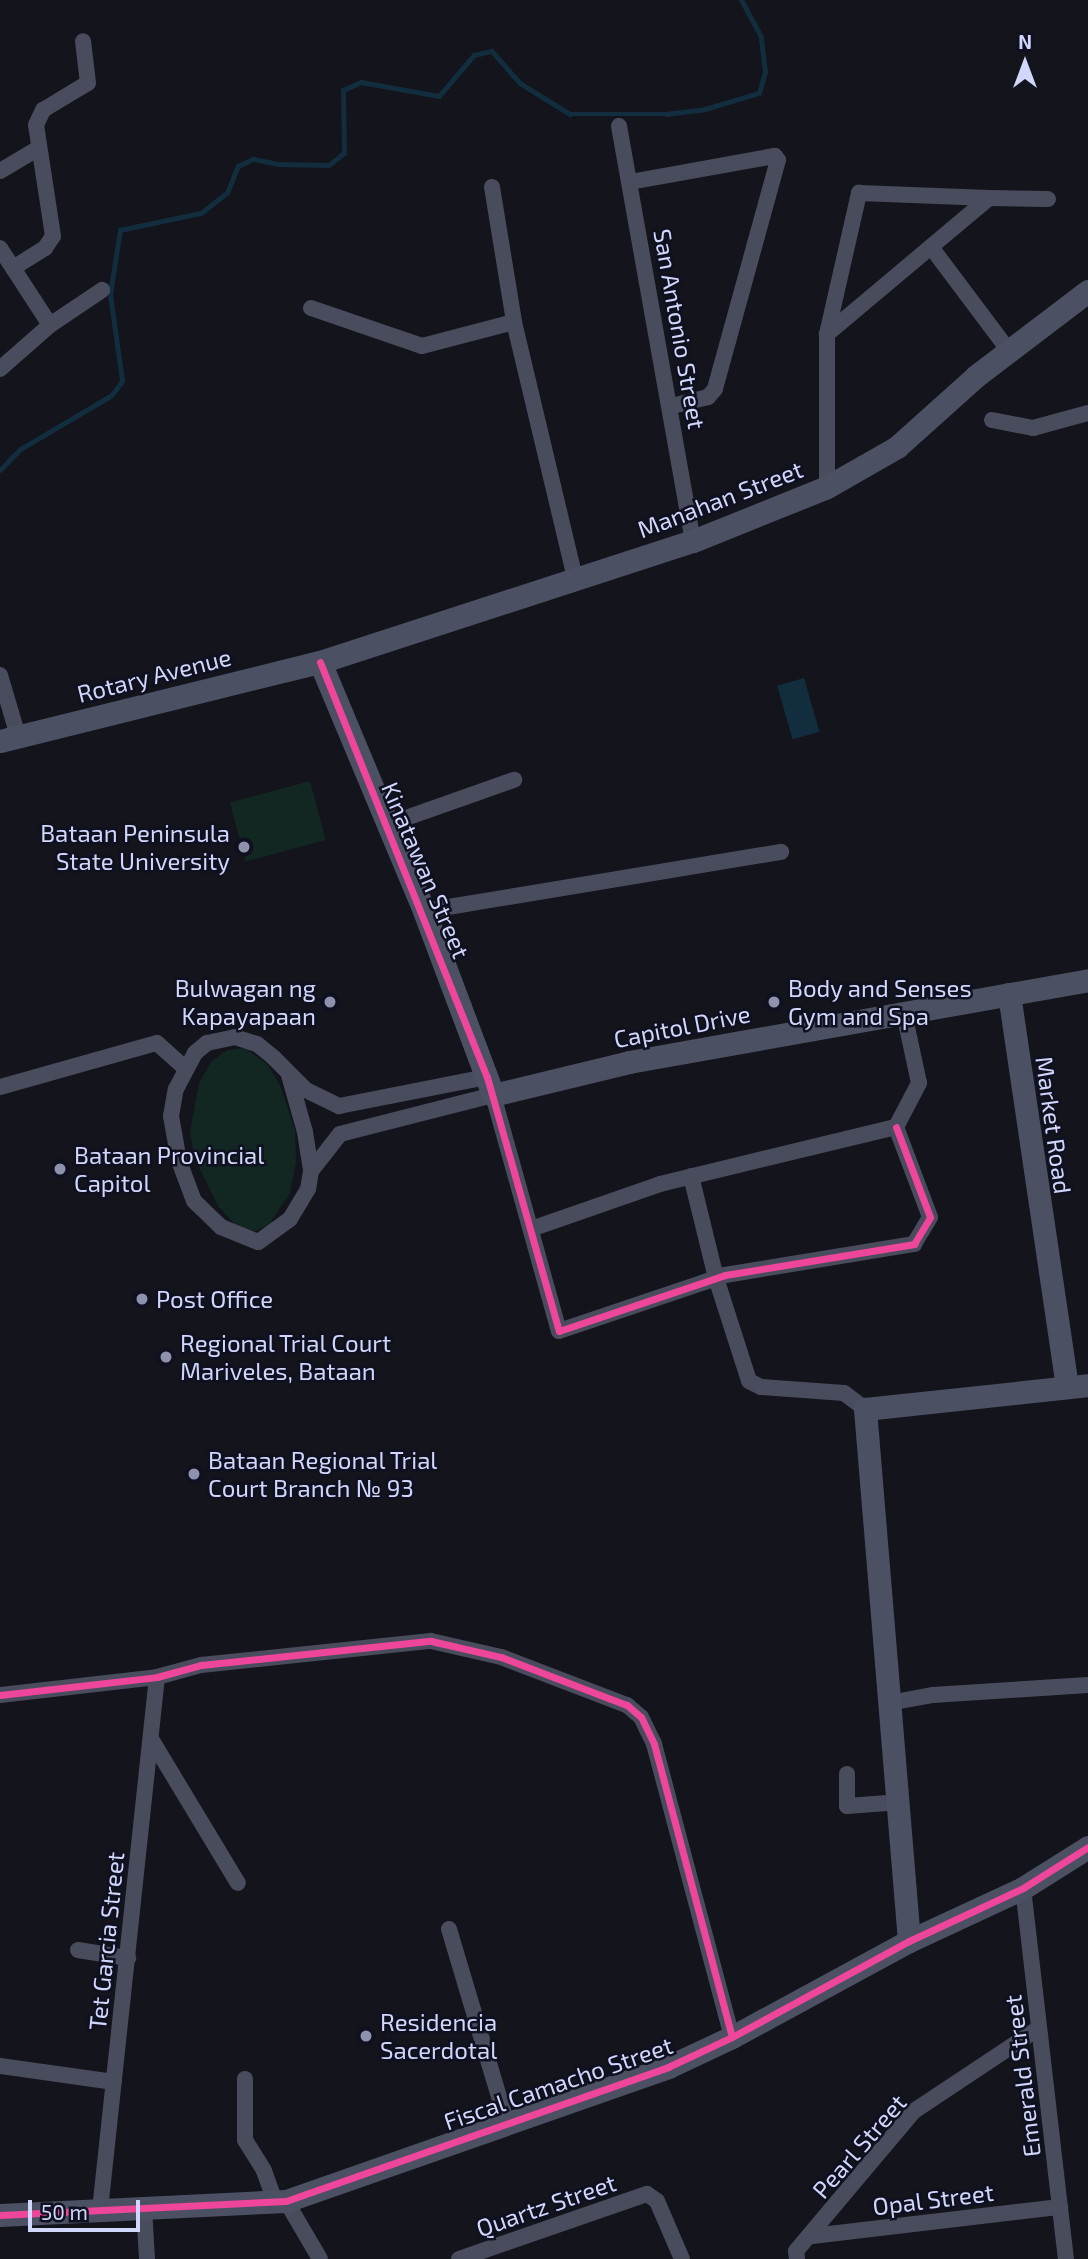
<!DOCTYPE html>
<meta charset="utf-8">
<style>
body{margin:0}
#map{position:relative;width:1088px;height:2259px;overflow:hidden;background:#13141c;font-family:"Exo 2",sans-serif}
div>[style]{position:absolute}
.green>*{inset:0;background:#122622;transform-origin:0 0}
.water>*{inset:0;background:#112d3e;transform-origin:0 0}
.stream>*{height:4.5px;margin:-2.25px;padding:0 2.25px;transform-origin:2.25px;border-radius:2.25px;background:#112d3e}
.street>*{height:16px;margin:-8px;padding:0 8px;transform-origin:8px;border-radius:8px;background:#494c5c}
.secondary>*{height:23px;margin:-11.5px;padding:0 11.5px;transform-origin:11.5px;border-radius:11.5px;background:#4b5062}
.cycleway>*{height:7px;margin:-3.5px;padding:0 3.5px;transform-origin:3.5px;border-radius:3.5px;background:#ed469a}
.dots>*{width:19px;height:19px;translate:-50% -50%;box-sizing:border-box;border:4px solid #0f1020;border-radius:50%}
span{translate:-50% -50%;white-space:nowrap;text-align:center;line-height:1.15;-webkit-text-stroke:5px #0f1020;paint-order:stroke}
.street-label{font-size:24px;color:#d1d6fb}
.poi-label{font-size:24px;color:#d1d6fb}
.right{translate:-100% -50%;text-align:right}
.left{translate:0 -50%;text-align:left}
.north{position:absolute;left:990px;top:28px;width:70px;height:70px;-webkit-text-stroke:5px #0f1020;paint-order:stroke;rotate:0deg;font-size:19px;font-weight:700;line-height:28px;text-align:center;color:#d1d6fb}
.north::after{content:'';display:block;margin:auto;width:24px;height:32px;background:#d1d6fb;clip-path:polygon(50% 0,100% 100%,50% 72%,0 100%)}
.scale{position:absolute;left:28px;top:2200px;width:112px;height:32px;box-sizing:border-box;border:4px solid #d1d6fb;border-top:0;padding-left:9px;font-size:21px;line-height:24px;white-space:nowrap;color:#d1d6fb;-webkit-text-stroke:5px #0f1020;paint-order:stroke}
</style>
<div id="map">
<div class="green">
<i style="left:310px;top:781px;width:61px;height:83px;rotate:75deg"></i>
<i style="clip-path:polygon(245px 1048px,267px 1064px,280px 1085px,295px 1130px,296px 1163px,290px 1193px,269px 1225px,255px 1231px,238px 1228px,218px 1206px,194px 1157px,190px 1132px,199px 1083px,211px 1062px,227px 1050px)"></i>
</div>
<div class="water">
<i style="left:804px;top:678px;width:56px;height:28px;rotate:74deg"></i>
</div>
<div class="stream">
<i style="left:0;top:470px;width:28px;rotate:-46deg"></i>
<i style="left:19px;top:450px;width:108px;rotate:-30.6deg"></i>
<i style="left:112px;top:395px;width:17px;rotate:-54deg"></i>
<i style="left:122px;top:381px;width:88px;rotate:-97.9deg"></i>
<i style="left:110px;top:294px;width:65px;rotate:-81.1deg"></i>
<i style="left:120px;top:230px;width:83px;rotate:-11.9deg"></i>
<i style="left:201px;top:213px;width:33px;rotate:-38deg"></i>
<i style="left:227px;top:193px;width:29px;rotate:-68deg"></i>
<i style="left:238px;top:166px;width:17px;rotate:-25deg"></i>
<i style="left:253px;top:159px;width:25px;rotate:11deg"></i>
<i style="left:278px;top:164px;width:51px;rotate:1.1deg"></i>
<i style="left:329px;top:165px;width:19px;rotate:-39deg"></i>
<i style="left:344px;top:153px;width:63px;rotate:-90.9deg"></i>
<i style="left:343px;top:90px;width:20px;rotate:-24deg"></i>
<i style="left:361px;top:82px;width:79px;rotate:10.2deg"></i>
<i style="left:439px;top:96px;width:54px;rotate:-49.5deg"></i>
<i style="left:474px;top:55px;width:18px;rotate:-13deg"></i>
<i style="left:492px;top:51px;width:43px;rotate:48.8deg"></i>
<i style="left:520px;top:83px;width:59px;rotate:31.8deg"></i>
<i style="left:570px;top:114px;width:96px"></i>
<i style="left:666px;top:114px;width:39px;rotate:-7deg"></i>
<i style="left:705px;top:109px;width:56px;rotate:-16.5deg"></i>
<i style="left:759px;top:93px;width:22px;rotate:-74deg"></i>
<i style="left:765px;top:72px;width:35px;rotate:-97deg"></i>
<i style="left:761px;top:37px;width:42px;rotate:-118.4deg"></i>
</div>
<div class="street">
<i style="left:619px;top:126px;width:422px;rotate:79.9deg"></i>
<i style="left:0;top:171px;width:43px;rotate:-30.7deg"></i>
<i style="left:630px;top:182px;width:147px;rotate:-10.2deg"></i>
<i style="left:775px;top:156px;width:5px;rotate:53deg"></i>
<i style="left:778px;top:160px;width:238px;rotate:105.4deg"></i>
<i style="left:715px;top:389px;width:11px;rotate:131deg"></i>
<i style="left:708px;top:397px;width:37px;rotate:166deg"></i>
<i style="left:492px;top:187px;width:137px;rotate:80.7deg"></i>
<i style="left:989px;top:198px;width:59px;rotate:1deg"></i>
<i style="left:931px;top:247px;width:130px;rotate:53.1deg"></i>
<i style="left:0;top:248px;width:92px;rotate:57deg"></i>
<i style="left:13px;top:268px;width:38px;rotate:-32deg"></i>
<i style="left:45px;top:248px;width:14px;rotate:-56deg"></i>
<i style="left:53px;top:236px;width:112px;rotate:-98.7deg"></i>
<i style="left:36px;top:125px;width:17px;rotate:-65deg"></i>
<i style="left:43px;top:110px;width:52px;rotate:-31deg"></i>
<i style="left:88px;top:83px;width:42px;rotate:-96.8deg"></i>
<i style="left:311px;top:308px;width:117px;rotate:18.9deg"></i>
<i style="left:422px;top:346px;width:95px;rotate:-14.6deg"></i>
<i style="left:514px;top:322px;width:263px;rotate:76.6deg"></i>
<i style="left:827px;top:334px;width:145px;rotate:-77.2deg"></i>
<i style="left:859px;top:193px;width:130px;rotate:2.2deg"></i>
<i style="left:989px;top:198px;width:212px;rotate:140deg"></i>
<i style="left:827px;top:334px;width:153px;rotate:90deg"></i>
<i style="left:0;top:369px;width:67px;rotate:-41.3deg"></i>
<i style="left:50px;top:325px;width:63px;rotate:-33.9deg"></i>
<i style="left:992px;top:420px;width:42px;rotate:11deg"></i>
<i style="left:1033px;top:428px;width:57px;rotate:-15.3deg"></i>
<i style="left:0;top:675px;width:64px;rotate:73.6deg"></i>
<i style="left:386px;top:825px;width:136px;rotate:-19.4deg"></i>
<i style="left:424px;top:911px;width:362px;rotate:-9.4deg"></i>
<i style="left:289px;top:1075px;width:59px;rotate:74.3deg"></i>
<i style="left:305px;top:1132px;width:39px;rotate:81deg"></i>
<i style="left:311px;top:1171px;width:18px;rotate:99deg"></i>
<i style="left:308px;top:1189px;width:35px;rotate:121deg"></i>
<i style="left:290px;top:1219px;width:39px;rotate:144deg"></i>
<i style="left:258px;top:1242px;width:40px;rotate:-158deg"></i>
<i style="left:221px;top:1227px;width:37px;rotate:-136deg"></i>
<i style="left:194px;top:1201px;width:43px;rotate:-110.6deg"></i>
<i style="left:179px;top:1161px;width:46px;rotate:-100.1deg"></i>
<i style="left:171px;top:1116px;width:27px;rotate:-80deg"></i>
<i style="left:176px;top:1089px;width:41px;rotate:-62.2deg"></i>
<i style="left:195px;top:1053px;width:16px;rotate:-40deg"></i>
<i style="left:207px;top:1043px;width:29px;rotate:-12deg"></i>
<i style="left:235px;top:1037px;width:23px;rotate:18deg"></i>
<i style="left:257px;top:1044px;width:22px;rotate:39deg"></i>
<i style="left:274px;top:1058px;width:45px;rotate:45deg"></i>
<i style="left:306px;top:1090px;width:37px;rotate:26deg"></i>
<i style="left:339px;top:1106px;width:151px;rotate:-11.1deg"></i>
<i style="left:0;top:1087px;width:163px;rotate:-15.7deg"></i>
<i style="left:157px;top:1043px;width:38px;rotate:42deg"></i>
<i style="left:311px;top:1171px;width:47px;rotate:-51.9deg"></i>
<i style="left:340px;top:1134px;width:158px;rotate:-14.3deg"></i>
<i style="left:493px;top:1095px;width:245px;rotate:74.4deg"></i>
<i style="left:559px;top:1331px;width:175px;rotate:-18.6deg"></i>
<i style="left:725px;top:1275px;width:192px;rotate:-9.3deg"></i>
<i style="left:914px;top:1244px;width:31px;rotate:-59deg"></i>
<i style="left:930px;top:1217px;width:96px;rotate:-110.7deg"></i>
<i style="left:691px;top:1176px;width:105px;rotate:76.2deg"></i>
<i style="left:716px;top:1278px;width:108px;rotate:72.2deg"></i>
<i style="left:749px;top:1381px;width:13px;rotate:27deg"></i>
<i style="left:761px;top:1387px;width:83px;rotate:4.1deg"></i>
<i style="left:844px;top:1393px;width:26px;rotate:37deg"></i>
<i style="left:531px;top:1229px;width:137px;rotate:-19.2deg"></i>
<i style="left:660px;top:1184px;width:243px;rotate:-13.6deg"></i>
<i style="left:896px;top:1127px;width:50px;rotate:-62.4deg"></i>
<i style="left:919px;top:1083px;width:72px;rotate:-102.1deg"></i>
<i style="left:0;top:1695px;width:158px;rotate:-6.5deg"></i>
<i style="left:157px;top:1677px;width:46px;rotate:-15.3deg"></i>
<i style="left:201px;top:1665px;width:231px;rotate:-6deg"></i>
<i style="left:431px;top:1641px;width:72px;rotate:12.9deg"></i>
<i style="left:501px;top:1657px;width:135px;rotate:20.9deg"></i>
<i style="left:627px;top:1705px;width:18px;rotate:41deg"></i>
<i style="left:641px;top:1717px;width:30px;rotate:64deg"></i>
<i style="left:654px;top:1744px;width:303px;rotate:75.1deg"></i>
<i style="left:889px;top:1703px;width:45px;rotate:-10.3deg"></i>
<i style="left:933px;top:1695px;width:155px;rotate:-3.7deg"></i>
<i style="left:151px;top:1739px;width:168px;rotate:58.9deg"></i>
<i style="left:847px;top:1774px;width:32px;rotate:90deg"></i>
<i style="left:847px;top:1806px;width:54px;rotate:-4.2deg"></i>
<i style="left:1023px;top:1888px;width:373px;rotate:83.4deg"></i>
<i style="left:449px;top:1929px;width:202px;rotate:73.4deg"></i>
<i style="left:78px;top:1950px;width:51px;rotate:9.1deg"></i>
<i style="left:0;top:2066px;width:115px;rotate:8deg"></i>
<i style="left:245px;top:2079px;width:61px;rotate:90deg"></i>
<i style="left:245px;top:2140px;width:36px;rotate:58deg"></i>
<i style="left:264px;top:2171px;width:33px;rotate:70deg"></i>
<i style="left:286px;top:2201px;width:67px;rotate:59.6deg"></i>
<i style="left:144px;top:2208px;width:51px;rotate:86.6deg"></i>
<i style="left:100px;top:2210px;width:536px;rotate:-83.9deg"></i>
<i style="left:812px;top:2236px;width:250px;rotate:-6.7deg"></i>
<i style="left:459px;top:2259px;width:199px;rotate:-19.1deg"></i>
<i style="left:647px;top:2194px;width:12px;rotate:35deg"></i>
<i style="left:657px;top:2201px;width:63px;rotate:66.7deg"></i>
<i style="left:797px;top:2259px;width:8px;rotate:-97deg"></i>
<i style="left:796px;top:2251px;width:183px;rotate:-49.9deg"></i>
<i style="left:914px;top:2111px;width:150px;rotate:-33.6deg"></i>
</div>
<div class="secondary">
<i style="left:320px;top:662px;width:270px;rotate:67.3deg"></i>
<i style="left:424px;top:911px;width:197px;rotate:69.4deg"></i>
<i style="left:493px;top:1095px;width:140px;rotate:-13.6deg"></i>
<i style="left:629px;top:1062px;width:466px;rotate:-10.1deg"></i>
<i style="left:0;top:741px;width:330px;rotate:-13.9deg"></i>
<i style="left:320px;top:662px;width:392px;rotate:-18deg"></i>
<i style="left:693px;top:541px;width:144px;rotate:-21.9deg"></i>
<i style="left:827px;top:487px;width:81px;rotate:-29.7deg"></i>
<i style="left:897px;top:447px;width:106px;rotate:-41.9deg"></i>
<i style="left:976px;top:376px;width:141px;rotate:-37.2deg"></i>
<i style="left:1009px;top:994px;width:397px;rotate:81.6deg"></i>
<i style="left:909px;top:1941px;width:534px;rotate:-94.73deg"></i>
<i style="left:865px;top:1409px;width:224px;rotate:-6.1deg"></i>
<i style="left:0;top:2215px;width:286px;rotate:-2.8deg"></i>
<i style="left:286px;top:2201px;width:405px;rotate:-19.3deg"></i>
<i style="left:668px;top:2067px;width:71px;rotate:-25.1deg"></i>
<i style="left:732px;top:2037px;width:201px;rotate:-28.5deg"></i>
<i style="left:909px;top:1941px;width:126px;rotate:-24.9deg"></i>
<i style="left:1023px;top:1888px;width:77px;rotate:-32.2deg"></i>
</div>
<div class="cycleway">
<i style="left:320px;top:662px;width:447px;rotate:68.1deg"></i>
<i style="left:487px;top:1077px;width:264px;rotate:74.2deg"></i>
<i style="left:559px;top:1331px;width:175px;rotate:-18.6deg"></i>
<i style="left:725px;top:1275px;width:192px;rotate:-9.3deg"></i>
<i style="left:914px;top:1244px;width:31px;rotate:-59deg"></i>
<i style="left:930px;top:1217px;width:96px;rotate:-110.7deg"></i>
<i style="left:0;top:1695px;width:158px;rotate:-6.5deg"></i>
<i style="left:157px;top:1677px;width:46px;rotate:-15.3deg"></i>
<i style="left:201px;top:1665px;width:231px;rotate:-6deg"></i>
<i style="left:431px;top:1641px;width:72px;rotate:12.9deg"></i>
<i style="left:501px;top:1657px;width:135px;rotate:20.9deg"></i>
<i style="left:627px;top:1705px;width:18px;rotate:41deg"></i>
<i style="left:641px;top:1717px;width:30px;rotate:64deg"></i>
<i style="left:654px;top:1744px;width:303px;rotate:75.1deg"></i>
<i style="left:0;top:2215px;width:286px;rotate:-2.8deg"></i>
<i style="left:286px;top:2201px;width:405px;rotate:-19.3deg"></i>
<i style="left:668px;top:2067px;width:71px;rotate:-25.1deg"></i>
<i style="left:732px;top:2037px;width:201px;rotate:-28.5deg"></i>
<i style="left:909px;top:1941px;width:126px;rotate:-24.9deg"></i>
<i style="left:1023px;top:1888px;width:77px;rotate:-32.2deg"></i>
</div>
<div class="dots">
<i style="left:244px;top:847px;background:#8e92ad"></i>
<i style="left:330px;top:1002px;background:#8e92ad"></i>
<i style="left:774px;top:1002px;background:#8e92ad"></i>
<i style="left:60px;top:1169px;background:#8e92ad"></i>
<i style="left:142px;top:1299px;background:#8e92ad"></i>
<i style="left:166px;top:1357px;background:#8e92ad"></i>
<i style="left:194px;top:1474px;background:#8e92ad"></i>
<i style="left:366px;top:2036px;background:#8e92ad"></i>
</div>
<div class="street-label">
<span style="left:680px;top:329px;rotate:80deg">San Antonio Street</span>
<span style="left:720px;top:499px;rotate:-21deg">Manahan Street</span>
<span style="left:154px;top:675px;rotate:-14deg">Rotary Avenue</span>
<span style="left:426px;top:870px;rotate:67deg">Kinatawan Street</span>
<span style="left:682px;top:1026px;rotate:-11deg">Capitol Drive</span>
<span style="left:1054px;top:1125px;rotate:82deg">Market Road</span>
<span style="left:106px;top:1941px;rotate:-84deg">Tet Garcia Street</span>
<span style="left:1022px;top:2076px;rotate:-97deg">Emerald Street</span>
<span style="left:558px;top:2083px;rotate:-19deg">Fiscal Camacho Street</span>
<span style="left:859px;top:2146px;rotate:-49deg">Pearl Street</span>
<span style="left:933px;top:2199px;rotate:-7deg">Opal Street</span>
<span style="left:546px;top:2205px;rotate:-19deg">Quartz Street</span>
</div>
<div class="poi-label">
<span class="right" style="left:230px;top:847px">Bataan Peninsula<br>State University</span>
<span class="right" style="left:316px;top:1002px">Bulwagan ng<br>Kapayapaan</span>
<span class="left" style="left:788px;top:1002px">Body and Senses<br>Gym and Spa</span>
<span class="left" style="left:74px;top:1169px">Bataan Provincial<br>Capitol</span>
<span class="left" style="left:156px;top:1299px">Post Office</span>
<span class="left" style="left:180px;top:1357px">Regional Trial Court<br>Mariveles, Bataan</span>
<span class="left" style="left:208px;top:1474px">Bataan Regional Trial<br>Court Branch № 93</span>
<span class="left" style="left:380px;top:2036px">Residencia<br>Sacerdotal</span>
</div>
<div class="north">N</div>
<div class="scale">50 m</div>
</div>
